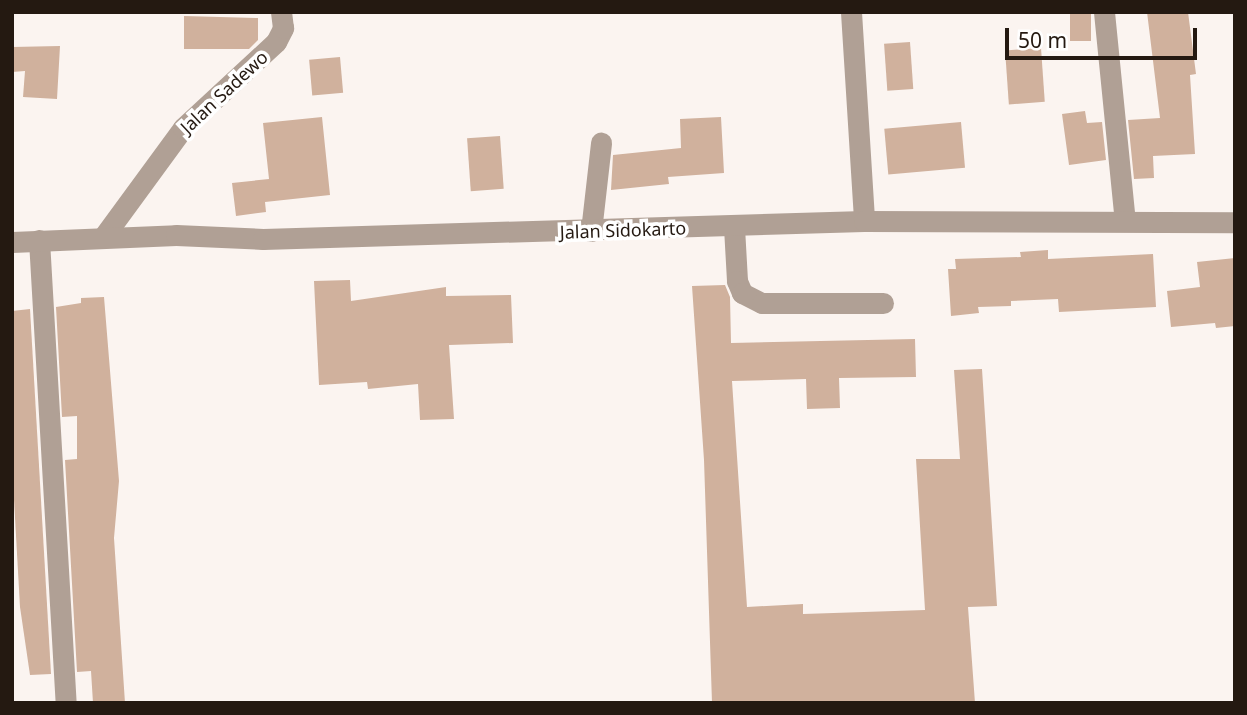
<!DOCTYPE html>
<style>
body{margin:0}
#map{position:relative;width:1247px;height:715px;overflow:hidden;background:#fbf4f0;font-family:"Noto Sans",sans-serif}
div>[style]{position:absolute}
.building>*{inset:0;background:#d0b19d;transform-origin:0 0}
.street>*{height:21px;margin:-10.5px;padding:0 10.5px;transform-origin:10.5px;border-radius:10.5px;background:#b0a095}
span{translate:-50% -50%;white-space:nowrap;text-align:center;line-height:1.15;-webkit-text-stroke:7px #fff;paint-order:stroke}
.street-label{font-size:18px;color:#241911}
.frame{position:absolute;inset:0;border:14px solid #241911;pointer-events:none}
.scale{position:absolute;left:1005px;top:28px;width:192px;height:32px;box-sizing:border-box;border:4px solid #241911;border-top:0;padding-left:9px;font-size:21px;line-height:24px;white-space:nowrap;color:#241911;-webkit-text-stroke:5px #fff;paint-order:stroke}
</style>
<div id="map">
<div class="building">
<i style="left:1070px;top:12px;width:21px;height:29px"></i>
<i style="clip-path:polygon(1147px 12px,1188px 12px,1196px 74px,1190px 75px,1195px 154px,1153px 156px,1154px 178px,1134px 179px,1128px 120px,1160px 118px)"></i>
<i style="clip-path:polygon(184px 16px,258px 18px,258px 40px,249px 49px,184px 49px)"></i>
<i style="left:910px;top:42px;width:47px;height:26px;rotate:86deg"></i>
<i style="clip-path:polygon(60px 46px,57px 99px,23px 97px,25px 71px,12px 72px,12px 47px)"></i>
<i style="left:1041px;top:48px;width:54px;height:36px;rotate:86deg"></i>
<i style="left:340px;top:57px;width:36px;height:31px;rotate:85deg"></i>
<i style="clip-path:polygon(1085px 111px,1087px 123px,1102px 122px,1106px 160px,1069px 165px,1062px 114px)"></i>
<i style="clip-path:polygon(322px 117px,330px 195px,265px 202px,266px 212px,236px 216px,232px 183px,269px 179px,263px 123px)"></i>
<i style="clip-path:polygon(721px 117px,724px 173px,668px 177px,669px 184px,611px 190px,613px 155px,681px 148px,680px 119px)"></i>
<i style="left:961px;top:122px;width:46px;height:77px;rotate:85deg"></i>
<i style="left:500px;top:136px;width:53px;height:33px;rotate:86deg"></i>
<i style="clip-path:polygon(1048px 250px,1048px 259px,1153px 254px,1156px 307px,1059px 312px,1058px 299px,1011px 301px,1011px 306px,978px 307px,979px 313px,951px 316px,948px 269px,956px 269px,955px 259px,1021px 257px,1020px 252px)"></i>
<i style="clip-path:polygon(1235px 258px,1235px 326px,1216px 328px,1215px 323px,1171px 327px,1167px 291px,1200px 287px,1197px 262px)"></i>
<i style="clip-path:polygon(350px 280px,351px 301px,446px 287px,446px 296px,511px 295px,513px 343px,449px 345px,454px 419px,420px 420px,418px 384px,368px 389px,367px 382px,319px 385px,314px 281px)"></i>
<i style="clip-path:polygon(725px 285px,730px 297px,731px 343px,915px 339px,916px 377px,839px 378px,840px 408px,807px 409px,806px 379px,732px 381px,747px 607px,803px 604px,803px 614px,925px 610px,916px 459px,960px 459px,954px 370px,982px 369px,997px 606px,968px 607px,975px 703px,712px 703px,704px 460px,692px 286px)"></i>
<i style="clip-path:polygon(104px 297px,119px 481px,114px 538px,125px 703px,93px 703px,91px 671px,77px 672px,65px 460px,77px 459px,77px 416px,62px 417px,56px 307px,81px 303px,81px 298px)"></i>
<i style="clip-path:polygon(30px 309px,51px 674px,30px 675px,20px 607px,12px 464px,12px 311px)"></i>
</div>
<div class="street">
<i style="left:851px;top:12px;width:209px;rotate:86.4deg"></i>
<i style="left:1104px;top:12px;width:210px;rotate:84.3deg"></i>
<i style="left:734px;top:227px;width:54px;rotate:86.8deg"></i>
<i style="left:737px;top:281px;width:13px;rotate:67deg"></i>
<i style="left:742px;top:293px;width:22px;rotate:27deg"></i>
<i style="left:762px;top:303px;width:121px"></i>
<i style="left:591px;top:231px;width:89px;rotate:-83.5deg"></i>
<i style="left:104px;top:236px;width:134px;rotate:-53.8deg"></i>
<i style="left:183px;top:128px;width:127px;rotate:-42.8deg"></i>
<i style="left:276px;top:42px;width:16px;rotate:-63deg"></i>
<i style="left:283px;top:28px;width:16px;rotate:-97deg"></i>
<i style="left:39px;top:240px;width:464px;rotate:86.7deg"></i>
<i style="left:12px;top:242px;width:164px;rotate:-2.4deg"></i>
<i style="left:176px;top:235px;width:87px;rotate:2.6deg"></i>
<i style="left:263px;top:239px;width:601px;rotate:-1.72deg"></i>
<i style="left:864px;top:221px;width:371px;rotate:0.2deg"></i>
</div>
<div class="street-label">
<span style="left:224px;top:92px;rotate:-43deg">Jalan Sadewo</span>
<span style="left:623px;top:230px;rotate:-2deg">Jalan Sidokarto</span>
</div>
<div class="frame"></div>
<div class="scale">50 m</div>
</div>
